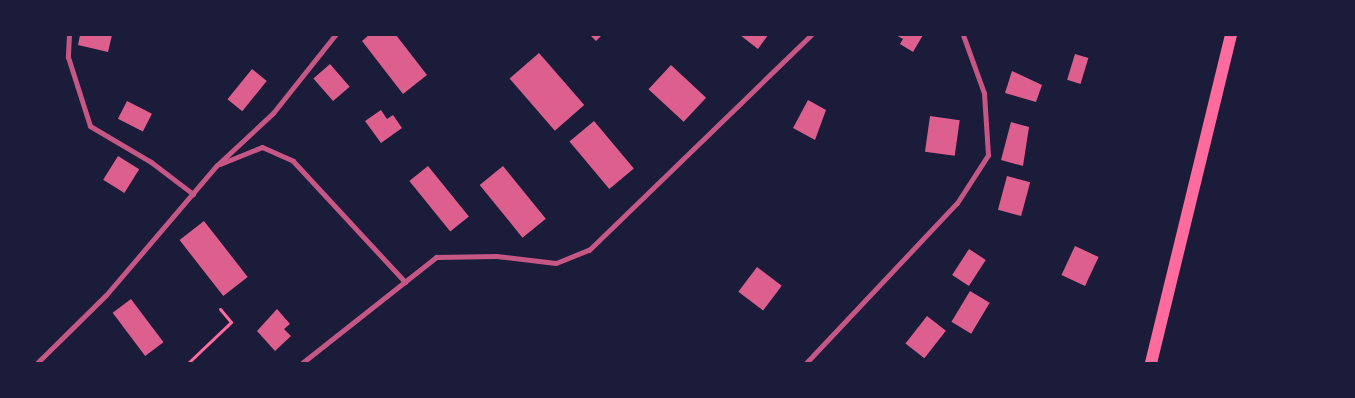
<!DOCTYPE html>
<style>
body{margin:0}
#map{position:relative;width:1355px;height:398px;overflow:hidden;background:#1b1b3a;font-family:Lato,sans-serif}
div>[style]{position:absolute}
.building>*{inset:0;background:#dd5f8e;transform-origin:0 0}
.path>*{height:3px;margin:-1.5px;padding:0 1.5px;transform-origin:1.5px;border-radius:1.5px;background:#ff6b9d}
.minor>*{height:5px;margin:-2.5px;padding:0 2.5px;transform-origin:2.5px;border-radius:2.5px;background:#c65784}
.primary>*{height:12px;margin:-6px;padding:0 6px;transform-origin:6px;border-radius:6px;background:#ff6b9d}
span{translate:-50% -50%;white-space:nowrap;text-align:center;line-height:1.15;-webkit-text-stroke:4px #1b1b3a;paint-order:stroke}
.frame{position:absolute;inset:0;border:36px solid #1b1b3a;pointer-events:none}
</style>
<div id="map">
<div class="building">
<i style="clip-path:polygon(80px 35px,112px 35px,108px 52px,78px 45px)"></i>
<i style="clip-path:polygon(369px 35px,396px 35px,427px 75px,403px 94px,362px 41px)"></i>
<i style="clip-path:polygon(590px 35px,602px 35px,596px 41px)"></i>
<i style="clip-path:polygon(740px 35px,768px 35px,758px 49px)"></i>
<i style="clip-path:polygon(896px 35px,923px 35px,913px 52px,900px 44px,903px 39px)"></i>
<i style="left:539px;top:53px;width:69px;height:39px;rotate:49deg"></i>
<i style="left:1075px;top:54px;width:14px;height:27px;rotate:17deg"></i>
<i style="left:330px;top:64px;width:30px;height:22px;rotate:49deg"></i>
<i style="left:671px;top:65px;width:48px;height:33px;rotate:43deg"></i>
<i style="left:252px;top:69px;width:19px;height:39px;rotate:39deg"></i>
<i style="clip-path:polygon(1012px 71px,1042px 85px,1036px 102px,1005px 93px)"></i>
<i style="clip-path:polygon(808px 100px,826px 110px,815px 140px,793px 128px)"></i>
<i style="left:127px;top:101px;width:28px;height:20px;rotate:27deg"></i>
<i style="clip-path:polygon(381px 110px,387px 119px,393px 115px,402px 128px,381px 143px,365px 121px)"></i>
<i style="left:930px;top:116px;width:30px;height:36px;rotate:8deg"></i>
<i style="left:594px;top:121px;width:62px;height:32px;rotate:50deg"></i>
<i style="clip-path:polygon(1011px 122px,1029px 127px,1023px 166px,1001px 160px)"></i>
<i style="left:118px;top:156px;width:25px;height:28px;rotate:32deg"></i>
<i style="left:428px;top:166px;width:65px;height:24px;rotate:51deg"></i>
<i style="left:503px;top:166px;width:68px;height:30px;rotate:51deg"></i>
<i style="left:1007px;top:176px;width:24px;height:35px;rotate:15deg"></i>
<i style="left:204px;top:221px;width:71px;height:31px;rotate:52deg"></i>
<i style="left:1075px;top:246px;width:26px;height:32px;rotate:25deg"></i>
<i style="left:969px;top:249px;width:20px;height:31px;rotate:33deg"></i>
<i style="left:757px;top:267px;width:31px;height:31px;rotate:37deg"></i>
<i style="left:970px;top:291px;width:23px;height:36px;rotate:31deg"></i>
<i style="left:131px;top:299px;width:54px;height:23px;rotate:53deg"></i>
<i style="clip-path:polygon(277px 309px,290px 324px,284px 329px,291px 336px,275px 351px,257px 331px)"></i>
<i style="left:927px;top:316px;width:24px;height:35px;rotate:38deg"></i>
</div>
<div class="path">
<i style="left:188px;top:363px;width:59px;rotate:-43.6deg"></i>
<i style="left:231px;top:322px;width:17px;rotate:-130deg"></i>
</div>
<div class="minor">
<i style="left:69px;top:35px;width:22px;rotate:93deg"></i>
<i style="left:68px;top:57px;width:72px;rotate:72.3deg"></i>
<i style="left:90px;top:126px;width:71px;rotate:30.5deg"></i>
<i style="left:151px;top:162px;width:53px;rotate:37.3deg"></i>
<i style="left:220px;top:164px;width:45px;rotate:-22deg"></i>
<i style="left:262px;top:147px;width:34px;rotate:24deg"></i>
<i style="left:293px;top:161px;width:165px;rotate:47.2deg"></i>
<i style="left:37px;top:363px;width:97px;rotate:-44.6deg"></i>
<i style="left:106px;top:295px;width:170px;rotate:-49.5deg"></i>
<i style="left:216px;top:166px;width:78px;rotate:-42.9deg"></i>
<i style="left:273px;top:113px;width:100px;rotate:-51.5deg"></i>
<i style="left:302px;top:363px;width:171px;rotate:-38.3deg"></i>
<i style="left:436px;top:257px;width:60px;rotate:-1deg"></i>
<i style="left:496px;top:256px;width:60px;rotate:6.7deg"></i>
<i style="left:556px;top:263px;width:35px;rotate:-22deg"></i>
<i style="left:589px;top:250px;width:309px;rotate:-44.1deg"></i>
<i style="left:806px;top:363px;width:220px;rotate:-46.7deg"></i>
<i style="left:957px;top:203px;width:57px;rotate:-57.1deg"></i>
<i style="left:988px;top:155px;width:62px;rotate:-93.7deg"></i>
<i style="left:984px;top:93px;width:62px;rotate:-109.9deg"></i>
</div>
<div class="primary">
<i style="left:1151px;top:363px;width:338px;rotate:-76.3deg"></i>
</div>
<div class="frame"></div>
</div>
